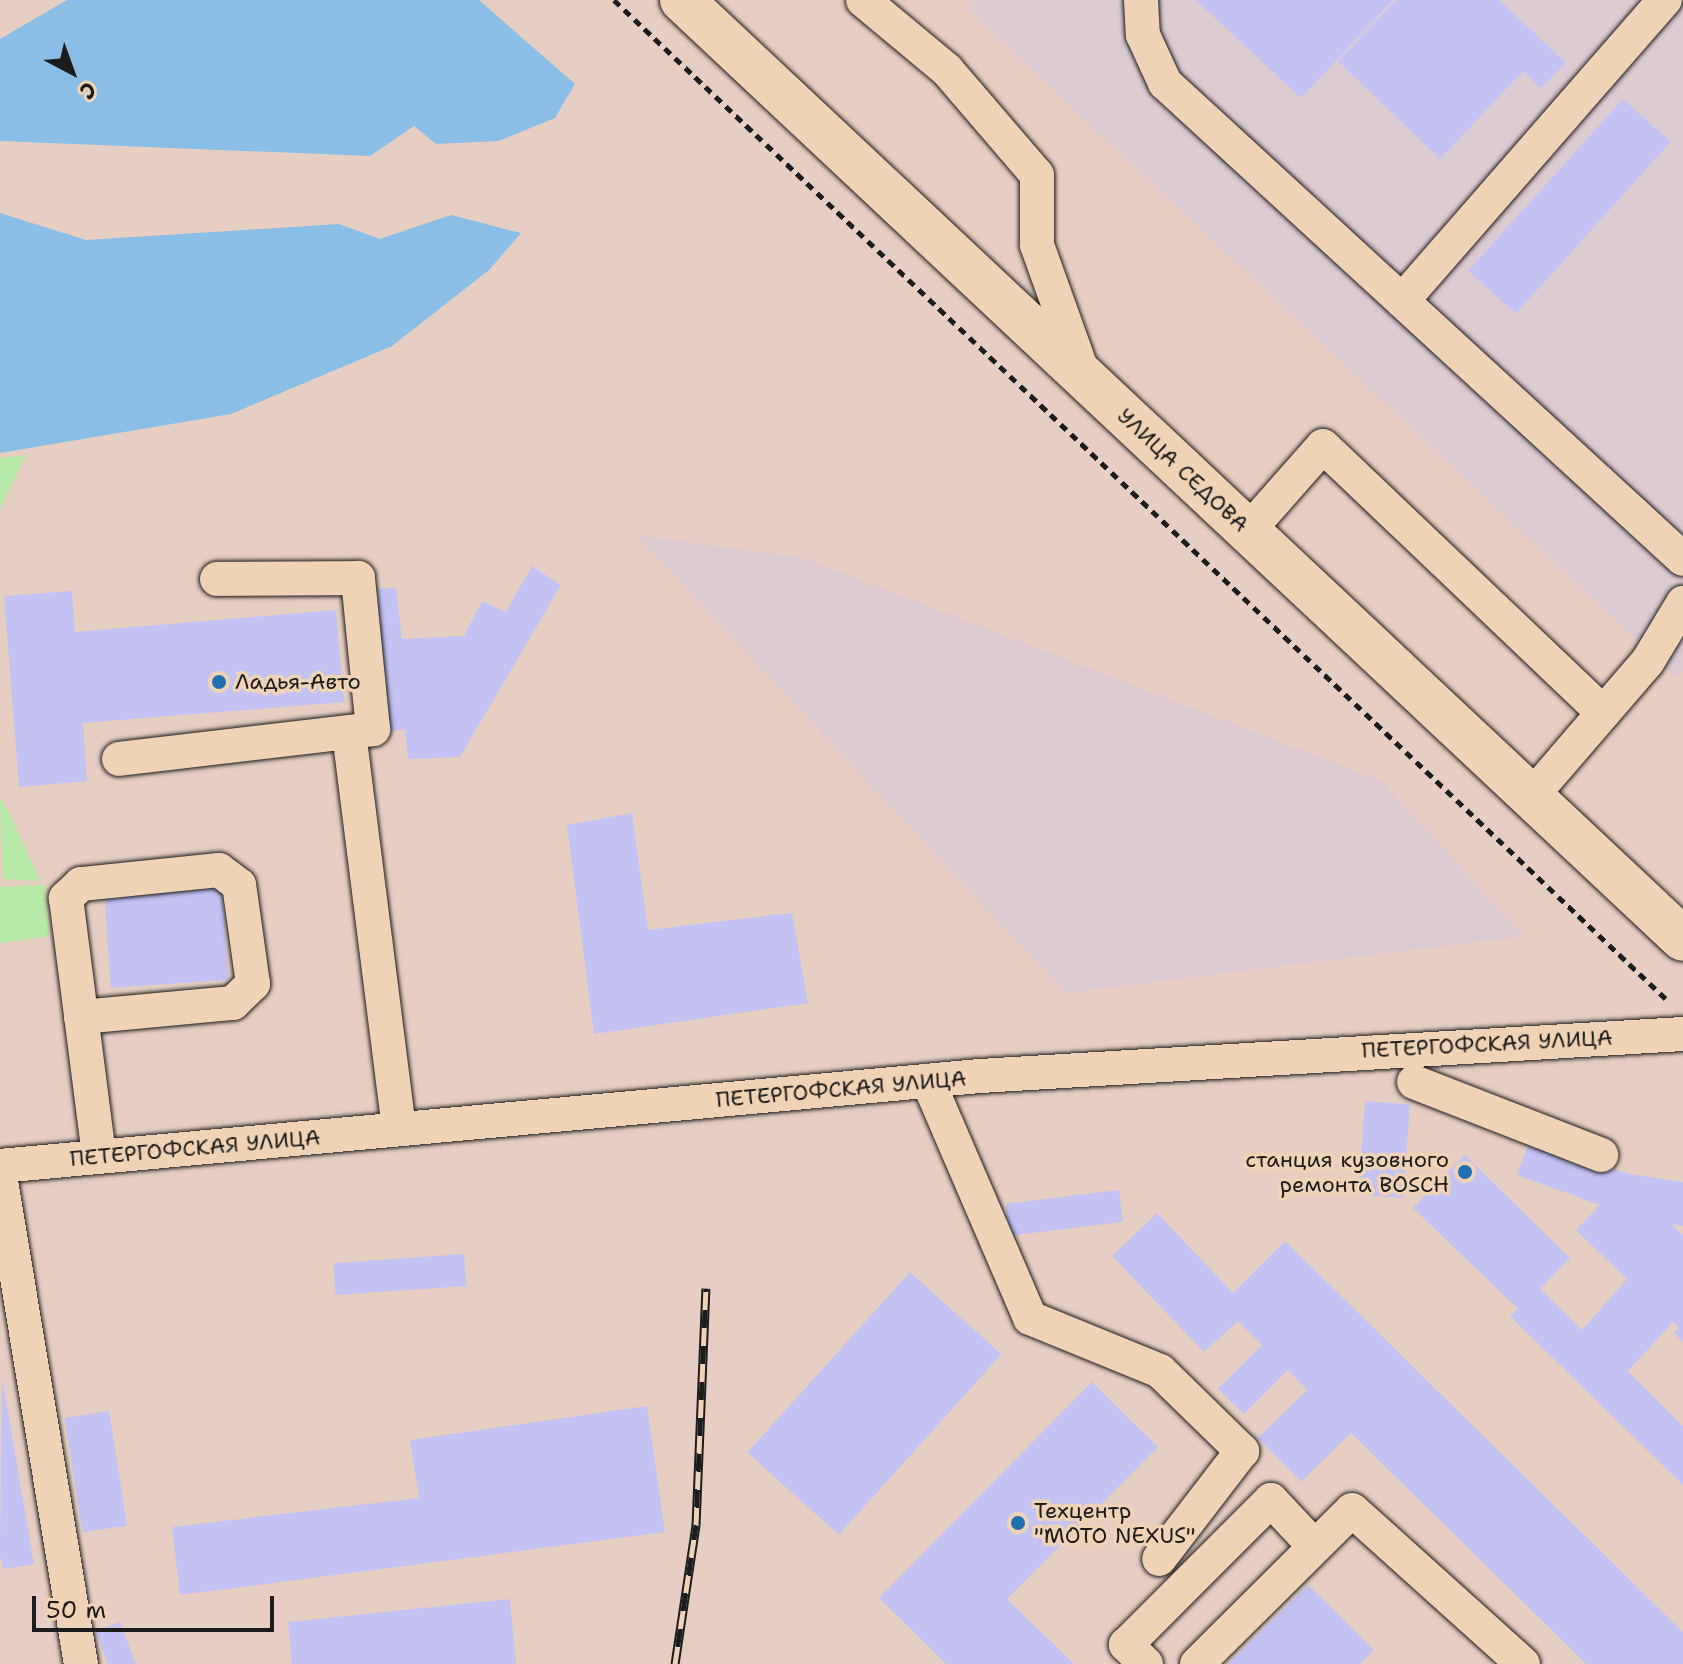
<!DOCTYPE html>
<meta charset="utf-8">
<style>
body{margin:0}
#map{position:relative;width:1683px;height:1664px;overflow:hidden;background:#e6cfc2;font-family:"Shantell Sans",sans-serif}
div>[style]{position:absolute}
.built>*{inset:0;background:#dccbd1}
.green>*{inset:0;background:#b7e9a9}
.water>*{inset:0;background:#8abee7}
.building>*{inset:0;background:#c4c1f3;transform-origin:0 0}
.path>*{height:5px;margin-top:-2.5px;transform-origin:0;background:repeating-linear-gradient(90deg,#1c1c1c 0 8px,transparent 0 14px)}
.roads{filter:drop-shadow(0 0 2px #1c1c1c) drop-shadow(0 0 2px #1c1c1c)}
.minor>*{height:34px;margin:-17px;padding:0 17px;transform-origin:17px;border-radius:17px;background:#efd3b6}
.major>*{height:44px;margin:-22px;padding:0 22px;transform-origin:22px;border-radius:22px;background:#efd3b6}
.rail>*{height:9px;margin-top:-4.5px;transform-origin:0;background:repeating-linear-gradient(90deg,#efd3b6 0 18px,#1c1c1c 0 36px);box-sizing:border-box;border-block:2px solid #1c1c1c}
.dots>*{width:22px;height:22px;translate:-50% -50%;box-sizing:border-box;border:4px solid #efd3b6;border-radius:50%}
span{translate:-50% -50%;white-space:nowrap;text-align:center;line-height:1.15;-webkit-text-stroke:7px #efd3b6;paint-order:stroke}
.street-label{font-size:22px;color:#1c1c1c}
.poi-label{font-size:22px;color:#1c1c1c}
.left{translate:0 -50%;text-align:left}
.right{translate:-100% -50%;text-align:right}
.north{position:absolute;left:32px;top:32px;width:80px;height:80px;-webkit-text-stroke:6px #efd3b6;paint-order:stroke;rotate:139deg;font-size:22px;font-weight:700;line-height:32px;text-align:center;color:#1c1c1c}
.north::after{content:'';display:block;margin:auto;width:28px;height:36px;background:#1c1c1c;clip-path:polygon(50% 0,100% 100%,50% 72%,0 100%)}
.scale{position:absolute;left:32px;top:1596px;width:242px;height:36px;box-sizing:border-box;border:4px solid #1c1c1c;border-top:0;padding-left:10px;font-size:24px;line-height:28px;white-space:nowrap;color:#1c1c1c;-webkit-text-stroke:6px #efd3b6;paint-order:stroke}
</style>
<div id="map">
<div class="built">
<i style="clip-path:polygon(974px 0,1683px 0,1683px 671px,1676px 678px,966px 8px)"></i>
<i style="clip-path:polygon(636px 535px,803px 558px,1382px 781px,1524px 936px,1065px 993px)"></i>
</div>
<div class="green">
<i style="clip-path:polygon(26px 455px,0 509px,0 458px)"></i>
<i style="clip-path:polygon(0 799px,8px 810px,40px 881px,3px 879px)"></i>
<i style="clip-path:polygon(45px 885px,49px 936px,0 943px,0 887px)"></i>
</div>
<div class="water">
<i style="clip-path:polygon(67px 0,479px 0,575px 84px,555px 118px,499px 141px,436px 144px,414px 126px,370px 156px,0 141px,0 39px)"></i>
<i style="clip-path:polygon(0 213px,86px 240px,339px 224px,380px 239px,451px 215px,521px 233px,489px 270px,392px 346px,231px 414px,0 453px)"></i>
</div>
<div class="building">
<i style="clip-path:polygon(1196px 0,1393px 0,1301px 98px)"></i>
<i style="clip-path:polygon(1396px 0,1499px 0,1566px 63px,1541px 88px,1523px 71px,1440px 159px,1338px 61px)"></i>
<i style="left:1623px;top:99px;width:64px;height:231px;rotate:42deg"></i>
<i style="clip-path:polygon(532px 566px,561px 585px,460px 757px,408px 759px,405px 729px,376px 733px,363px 590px,396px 588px,402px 639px,464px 636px,482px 601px,506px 612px)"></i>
<i style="clip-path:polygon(72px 591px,75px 632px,336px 610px,344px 702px,83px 723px,87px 781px,19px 787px,4px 596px)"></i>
<i style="clip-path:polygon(632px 813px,648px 930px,792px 913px,808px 1003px,594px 1034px,567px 825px)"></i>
<i style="left:222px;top:886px;width:94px;height:118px;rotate:86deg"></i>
<i style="left:1365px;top:1101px;width:45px;height:94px;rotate:4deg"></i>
<i style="clip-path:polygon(1530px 1140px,1630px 1174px,1683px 1182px,1683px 1226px,1671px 1224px,1683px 1235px,1683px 1342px,1674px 1333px,1679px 1327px,1673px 1322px,1628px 1371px,1683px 1426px,1683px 1485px,1510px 1316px,1518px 1309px,1413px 1208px,1465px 1155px,1570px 1258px,1540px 1289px,1582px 1330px,1627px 1279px,1576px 1230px,1600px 1205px,1517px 1175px)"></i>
<i style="left:1119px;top:1190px;width:32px;height:114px;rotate:83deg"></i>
<i style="clip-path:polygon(1157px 1213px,1233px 1293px,1285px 1241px,1683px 1632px,1683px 1664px,1586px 1664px,1351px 1433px,1301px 1482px,1258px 1438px,1307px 1390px,1288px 1370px,1244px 1414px,1218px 1389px,1262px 1345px,1238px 1321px,1204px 1352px,1112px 1256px)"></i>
<i style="left:464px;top:1254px;width:32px;height:131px;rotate:86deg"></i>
<i style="left:910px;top:1272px;width:123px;height:243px;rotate:42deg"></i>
<i style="clip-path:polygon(2px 1378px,34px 1564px,3px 1569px,0 1555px)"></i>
<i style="clip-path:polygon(1092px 1382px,1158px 1447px,1007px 1599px,1074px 1664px,946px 1664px,879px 1598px)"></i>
<i style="clip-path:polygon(647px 1406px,665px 1532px,180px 1595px,172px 1527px,419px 1498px,410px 1440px)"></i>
<i style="left:109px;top:1411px;width:116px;height:45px;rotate:81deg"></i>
<i style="clip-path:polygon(1308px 1585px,1374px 1650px,1360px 1664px,1228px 1664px)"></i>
<i style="clip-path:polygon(510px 1599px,516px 1664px,292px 1664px,288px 1622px)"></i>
<i style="clip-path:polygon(120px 1622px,136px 1664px,108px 1664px,96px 1631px)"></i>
</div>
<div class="path">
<i style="left:614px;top:0;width:1455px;rotate:43.52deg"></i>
</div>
<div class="roads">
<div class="minor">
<i style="left:863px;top:0;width:109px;rotate:39.8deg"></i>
<i style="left:947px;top:70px;width:138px;rotate:49.4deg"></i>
<i style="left:1037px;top:175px;width:70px;rotate:90deg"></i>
<i style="left:1037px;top:245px;width:139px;rotate:70.3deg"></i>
<i style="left:1141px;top:0;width:35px;rotate:87deg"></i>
<i style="left:1143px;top:35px;width:53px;rotate:65.4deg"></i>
<i style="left:1165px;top:83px;width:703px;rotate:42.58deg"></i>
<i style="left:1402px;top:301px;width:400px;rotate:-48.9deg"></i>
<i style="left:1248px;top:531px;width:113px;rotate:-48.6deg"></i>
<i style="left:1323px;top:446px;width:387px;rotate:43.6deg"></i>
<i style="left:349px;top:733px;width:399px;rotate:82.8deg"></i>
<i style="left:119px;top:759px;width:256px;rotate:-6.7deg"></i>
<i style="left:373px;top:729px;width:152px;rotate:-95.7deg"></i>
<i style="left:358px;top:578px;width:141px;rotate:179.6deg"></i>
<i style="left:1531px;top:797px;width:179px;rotate:-49.3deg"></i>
<i style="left:1648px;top:661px;width:68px;rotate:-58.9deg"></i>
<i style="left:81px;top:1017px;width:153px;rotate:-5.3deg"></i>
<i style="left:233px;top:1003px;width:28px;rotate:-44deg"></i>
<i style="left:253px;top:984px;width:100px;rotate:-98deg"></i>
<i style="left:239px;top:885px;width:25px;rotate:-143deg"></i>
<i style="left:219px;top:870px;width:139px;rotate:174.2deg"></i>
<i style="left:81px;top:884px;width:21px;rotate:137deg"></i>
<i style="left:66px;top:898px;width:261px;rotate:82.7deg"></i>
<i style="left:928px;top:1081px;width:258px;rotate:66.7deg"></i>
<i style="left:1030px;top:1318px;width:140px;rotate:22.2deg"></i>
<i style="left:1160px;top:1371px;width:115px;rotate:44.3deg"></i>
<i style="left:1242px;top:1451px;width:136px;rotate:127.5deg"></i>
<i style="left:1414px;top:1082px;width:201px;rotate:21.3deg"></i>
<i style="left:0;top:1166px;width:984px;rotate:-5.25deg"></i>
<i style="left:980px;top:1076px;width:704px;rotate:-3.42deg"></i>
<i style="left:0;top:1175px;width:496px;rotate:80.6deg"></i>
<i style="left:1146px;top:1664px;width:28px;rotate:-136deg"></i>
<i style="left:1126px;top:1645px;width:205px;rotate:-45deg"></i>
<i style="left:1271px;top:1500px;width:63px;rotate:46.9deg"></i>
<i style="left:1197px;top:1664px;width:218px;rotate:-44.8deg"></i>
<i style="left:1352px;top:1510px;width:230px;rotate:42deg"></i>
</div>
<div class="major">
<i style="left:682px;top:0;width:1372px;rotate:43.17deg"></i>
</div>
</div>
<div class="rail">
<i style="left:675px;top:1664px;width:141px;rotate:-81.4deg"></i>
<i style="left:696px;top:1525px;width:237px;rotate:-87.6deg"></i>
</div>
<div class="dots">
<i style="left:219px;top:682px;background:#1f6fb2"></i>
<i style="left:1465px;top:1172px;background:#1f6fb2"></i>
<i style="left:1018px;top:1523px;background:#1f6fb2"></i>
</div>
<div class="street-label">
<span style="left:1183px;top:470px;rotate:43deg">УЛИЦА СЕДОВА</span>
<span style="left:1487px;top:1044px;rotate:-3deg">ПЕТЕРГОФСКАЯ УЛИЦА</span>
<span style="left:841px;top:1089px;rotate:-5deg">ПЕТЕРГОФСКАЯ УЛИЦА</span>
<span style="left:195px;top:1148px;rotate:-5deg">ПЕТЕРГОФСКАЯ УЛИЦА</span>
</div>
<div class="poi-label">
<span class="left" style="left:235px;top:682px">Ладья-Авто</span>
<span class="right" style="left:1449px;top:1172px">станция кузовного<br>ремонта BOSCH</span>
<span class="left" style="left:1034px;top:1523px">Техцентр<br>"MOTO NEXUS"</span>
</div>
<div class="north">С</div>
<div class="scale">50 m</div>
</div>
